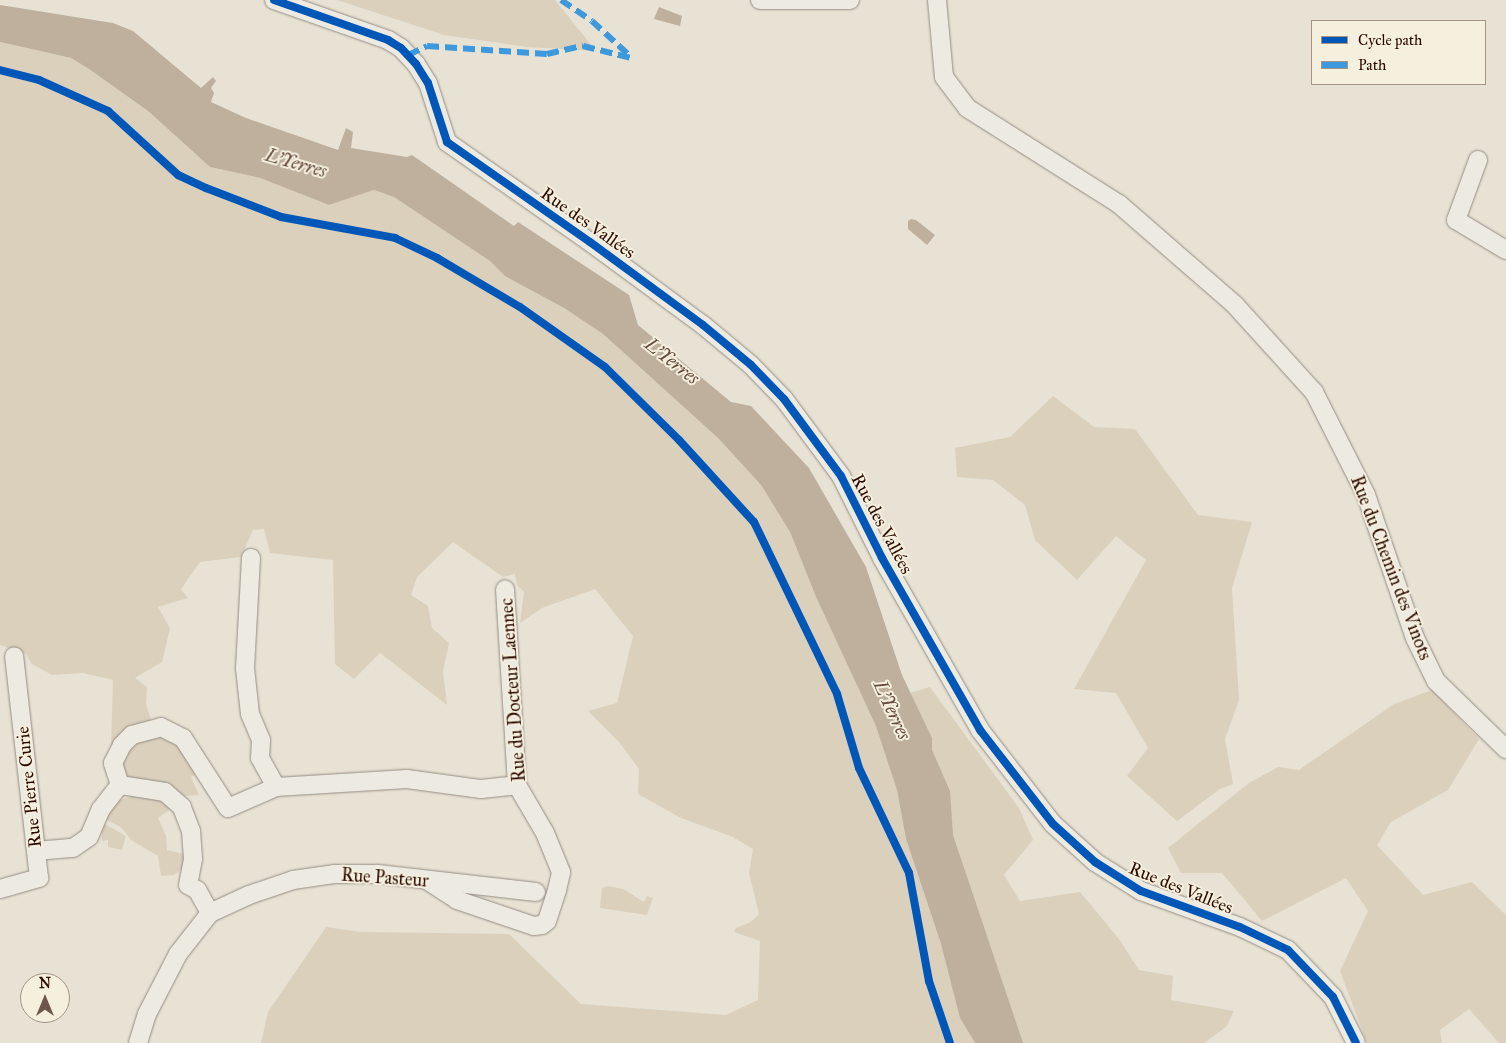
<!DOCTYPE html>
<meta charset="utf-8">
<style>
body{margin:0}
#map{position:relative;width:1506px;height:1043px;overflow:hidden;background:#e8e2d4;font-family:"IM FELL Great Primer",serif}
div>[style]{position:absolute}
.green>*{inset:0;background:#dad0bc}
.water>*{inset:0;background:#bfb09e}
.roads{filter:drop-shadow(0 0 1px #948c83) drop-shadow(0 0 1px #948c83)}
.street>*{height:18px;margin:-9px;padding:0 9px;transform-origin:9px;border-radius:9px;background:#edeae2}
.quiet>*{height:6px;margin-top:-3px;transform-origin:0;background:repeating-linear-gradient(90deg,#3d99dd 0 12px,transparent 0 18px)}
.cycleway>*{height:8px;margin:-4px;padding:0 4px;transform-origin:4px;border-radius:4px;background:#0057b8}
span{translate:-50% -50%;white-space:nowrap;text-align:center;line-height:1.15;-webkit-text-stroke:4px #f5efde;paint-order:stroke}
.street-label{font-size:18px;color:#2b0a01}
.water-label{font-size:19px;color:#664b3d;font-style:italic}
.legend{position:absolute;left:1311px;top:20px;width:175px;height:65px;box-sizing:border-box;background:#f5efde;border:1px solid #a49386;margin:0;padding:6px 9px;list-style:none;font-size:15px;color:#2b0a01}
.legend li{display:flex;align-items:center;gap:10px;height:25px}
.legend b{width:25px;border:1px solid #a49386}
.north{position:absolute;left:20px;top:973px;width:50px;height:50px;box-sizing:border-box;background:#f5efde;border:1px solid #a49386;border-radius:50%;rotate:0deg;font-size:14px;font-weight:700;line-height:20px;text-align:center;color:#2b0a01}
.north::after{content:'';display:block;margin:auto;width:18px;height:22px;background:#6d564b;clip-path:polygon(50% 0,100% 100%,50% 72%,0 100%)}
</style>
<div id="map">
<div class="green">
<i style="clip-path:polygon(337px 0,555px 0,596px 51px,527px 47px,444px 35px)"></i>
<i style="clip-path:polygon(0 42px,71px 58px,89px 69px,148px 111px,210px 167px,260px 178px,329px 205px,374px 190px,394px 197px,490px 261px,505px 276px,564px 308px,603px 334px,718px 438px,761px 485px,790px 532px,816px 597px,877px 726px,897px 790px,906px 839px,947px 962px,960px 1018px,975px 1043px,261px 1043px,268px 1012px,326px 927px,361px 932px,509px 934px,581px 1004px,726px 1015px,758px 1000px,760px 941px,734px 932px,736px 928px,751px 922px,759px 914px,749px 873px,753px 849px,733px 837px,681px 818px,638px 794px,639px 769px,619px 742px,588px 711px,617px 703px,633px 636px,595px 589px,542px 608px,520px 623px,524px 592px,517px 585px,515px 574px,503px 577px,453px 542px,417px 577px,411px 595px,428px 606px,432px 628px,449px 643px,443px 671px,447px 705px,380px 653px,354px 679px,335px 664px,333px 560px,270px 553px,264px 529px,253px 530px,241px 557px,200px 562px,181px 589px,188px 598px,158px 607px,170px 628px,162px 662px,135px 678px,147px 687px,146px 704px,151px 720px,135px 725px,111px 746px,113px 680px,83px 673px,52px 675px,32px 664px,26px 654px,0 645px)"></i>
<i style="clip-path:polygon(1053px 396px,1094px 427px,1135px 429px,1198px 515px,1252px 522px,1232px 588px,1239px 700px,1225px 739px,1233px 784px,1220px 789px,1177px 821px,1127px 776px,1148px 748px,1116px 693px,1074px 689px,1146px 560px,1116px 536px,1077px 580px,1035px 540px,1025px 505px,993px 480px,957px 477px,955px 448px,1010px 437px)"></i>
<i style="clip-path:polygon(930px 687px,1019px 808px,1033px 840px,1004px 875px,1020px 901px,1080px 892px,1119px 939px,1139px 970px,1173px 976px,1171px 1000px,1234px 1011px,1226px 1027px,1204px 1043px,1010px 1043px,910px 693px)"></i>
<i style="clip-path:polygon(1432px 690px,1479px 739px,1448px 790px,1391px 822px,1377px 845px,1423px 895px,1472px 882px,1506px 915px,1506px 1043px,1499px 1043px,1469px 1009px,1440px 1030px,1442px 1043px,1367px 1043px,1340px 971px,1368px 911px,1346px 878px,1262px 921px,1222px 873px,1181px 873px,1168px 848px,1249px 783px,1278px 767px,1299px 770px,1394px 704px)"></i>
<i style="clip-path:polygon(169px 734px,200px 773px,191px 777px,199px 795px,184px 796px,129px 779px,122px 770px,124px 751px,137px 738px)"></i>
<i style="clip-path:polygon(139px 794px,151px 794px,173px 807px,158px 818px,166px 836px,167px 850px,188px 855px,184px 867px,174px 875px,161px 876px,158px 856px,131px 840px,122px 828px,103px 818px,118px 801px)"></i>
<i style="clip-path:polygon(101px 822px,126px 836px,122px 850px,108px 847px,108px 840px,102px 841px,102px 833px,97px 833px)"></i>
<i style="clip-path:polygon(608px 886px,623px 889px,644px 902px,647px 896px,653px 898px,647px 915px,600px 908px,602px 888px)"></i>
</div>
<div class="water">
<i style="clip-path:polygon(0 5px,113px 23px,133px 31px,201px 88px,213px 77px,216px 81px,211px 88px,214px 93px,211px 102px,246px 118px,338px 150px,346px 128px,353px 132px,351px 148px,407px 157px,412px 155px,514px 226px,518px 222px,629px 295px,638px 325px,731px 402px,751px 406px,809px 468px,866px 567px,902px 675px,932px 738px,932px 750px,950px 791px,953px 835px,1023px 1043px,975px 1043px,960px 1018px,941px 944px,906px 839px,897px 790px,876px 726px,816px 597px,790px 532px,761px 485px,718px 438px,603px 334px,564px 308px,505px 276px,490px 261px,394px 197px,374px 190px,329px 205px,260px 178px,210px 167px,148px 111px,89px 69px,71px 58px,0 42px)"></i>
<i style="clip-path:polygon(659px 7px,682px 16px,680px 26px,654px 19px)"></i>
<i style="clip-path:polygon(911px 219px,916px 220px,935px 235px,927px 245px,908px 229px,908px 221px)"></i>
</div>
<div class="roads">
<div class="street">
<i style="left:274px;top:0;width:121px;rotate:19.3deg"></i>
<i style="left:388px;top:40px;width:15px;rotate:32deg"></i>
<i style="left:401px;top:48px;width:22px;rotate:47deg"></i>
<i style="left:416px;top:64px;width:22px;rotate:58deg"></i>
<i style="left:428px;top:83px;width:62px;rotate:72.1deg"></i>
<i style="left:447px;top:142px;width:174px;rotate:35deg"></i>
<i style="left:590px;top:242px;width:140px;rotate:36.3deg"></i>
<i style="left:703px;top:325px;width:62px;rotate:39.8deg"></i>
<i style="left:751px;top:365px;width:47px;rotate:45.9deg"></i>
<i style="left:784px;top:399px;width:96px;rotate:53.5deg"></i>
<i style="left:841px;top:476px;width:92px;rotate:63.4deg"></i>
<i style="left:882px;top:558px;width:198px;rotate:60.3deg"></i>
<i style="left:980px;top:730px;width:119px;rotate:52.2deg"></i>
<i style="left:1053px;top:824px;width:57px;rotate:42.1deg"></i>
<i style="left:1095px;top:862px;width:54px;rotate:32.2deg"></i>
<i style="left:1141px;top:891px;width:105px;rotate:20deg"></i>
<i style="left:1240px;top:927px;width:53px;rotate:25.6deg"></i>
<i style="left:1288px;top:950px;width:65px;rotate:46.2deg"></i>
<i style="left:1333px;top:997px;width:51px;rotate:63.4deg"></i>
<i style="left:760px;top:0;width:90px"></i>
<i style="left:937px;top:0;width:77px;rotate:84.8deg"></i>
<i style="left:944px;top:77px;width:39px;rotate:53deg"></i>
<i style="left:967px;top:108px;width:180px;rotate:32.3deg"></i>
<i style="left:1119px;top:204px;width:154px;rotate:41deg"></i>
<i style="left:1235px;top:305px;width:118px;rotate:47.8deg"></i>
<i style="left:1314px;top:392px;width:115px;rotate:63.2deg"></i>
<i style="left:1366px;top:495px;width:151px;rotate:71.1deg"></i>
<i style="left:1415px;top:638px;width:48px;rotate:64deg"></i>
<i style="left:1436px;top:681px;width:98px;rotate:44.2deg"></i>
<i style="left:1478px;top:160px;width:64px;rotate:110.1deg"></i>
<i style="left:1456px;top:220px;width:58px;rotate:31deg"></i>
<i style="left:251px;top:558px;width:110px;rotate:93.1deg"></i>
<i style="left:245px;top:668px;width:46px;rotate:83.8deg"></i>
<i style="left:250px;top:714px;width:28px;rotate:67deg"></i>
<i style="left:261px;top:740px;width:18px;rotate:93deg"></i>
<i style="left:260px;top:758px;width:33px;rotate:61deg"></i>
<i style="left:36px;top:851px;width:37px;rotate:-5deg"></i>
<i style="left:73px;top:848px;width:19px;rotate:-35deg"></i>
<i style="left:89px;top:837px;width:30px;rotate:-67deg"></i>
<i style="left:101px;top:809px;width:31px;rotate:-52deg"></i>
<i style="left:428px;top:881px;width:35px;rotate:33deg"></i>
<i style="left:457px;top:900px;width:81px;rotate:18.7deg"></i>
<i style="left:534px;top:926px;width:8px;rotate:-7deg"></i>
<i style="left:542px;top:925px;width:6px;rotate:-39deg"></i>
<i style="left:547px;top:921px;width:33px;rotate:-72deg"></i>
<i style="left:557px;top:890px;width:18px;rotate:-77deg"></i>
<i style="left:561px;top:872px;width:42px;rotate:-112.3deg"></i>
<i style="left:545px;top:833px;width:56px;rotate:-120.3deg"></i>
<i style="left:517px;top:785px;width:196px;rotate:-93.5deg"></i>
<i style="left:0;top:889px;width:41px;rotate:-15.8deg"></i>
<i style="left:39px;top:878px;width:223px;rotate:-96.4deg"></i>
<i style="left:210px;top:913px;width:26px;rotate:-119deg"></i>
<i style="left:197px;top:890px;width:10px;rotate:-151deg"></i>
<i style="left:188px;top:885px;width:26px;rotate:-79deg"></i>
<i style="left:193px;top:859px;width:28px;rotate:-94deg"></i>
<i style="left:191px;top:831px;width:26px;rotate:-111deg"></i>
<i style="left:182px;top:807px;width:23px;rotate:-139deg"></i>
<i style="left:165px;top:792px;width:46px;rotate:-171.2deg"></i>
<i style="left:120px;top:785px;width:23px;rotate:-108deg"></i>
<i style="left:113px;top:763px;width:20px;rotate:-63deg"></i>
<i style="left:122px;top:745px;width:14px;rotate:-45deg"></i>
<i style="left:132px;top:735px;width:30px;rotate:-15deg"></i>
<i style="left:161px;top:727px;width:25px;rotate:27deg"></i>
<i style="left:183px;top:738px;width:83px;rotate:57.3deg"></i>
<i style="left:228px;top:808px;width:52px;rotate:-23.6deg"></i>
<i style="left:276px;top:787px;width:131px;rotate:-3.5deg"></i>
<i style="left:407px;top:779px;width:75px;rotate:7.7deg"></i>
<i style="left:481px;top:789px;width:36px;rotate:-6deg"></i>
<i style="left:138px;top:1043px;width:30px;rotate:-73deg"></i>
<i style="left:147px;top:1014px;width:68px;rotate:-62.7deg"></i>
<i style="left:178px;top:954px;width:52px;rotate:-52deg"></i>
<i style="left:210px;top:913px;width:43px;rotate:-24.8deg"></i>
<i style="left:249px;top:895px;width:46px;rotate:-18.8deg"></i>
<i style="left:293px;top:880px;width:41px;rotate:-8.3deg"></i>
<i style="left:334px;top:874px;width:44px"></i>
<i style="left:378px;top:874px;width:159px;rotate:6.5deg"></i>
</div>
</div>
<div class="quiet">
<i style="left:561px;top:0;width:37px;rotate:34deg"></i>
<i style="left:592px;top:21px;width:52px;rotate:42.6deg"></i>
<i style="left:408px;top:55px;width:21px;rotate:-25deg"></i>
<i style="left:427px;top:46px;width:120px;rotate:3.8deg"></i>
<i style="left:547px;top:54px;width:37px;rotate:-13deg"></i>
<i style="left:583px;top:46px;width:49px;rotate:14deg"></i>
</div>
<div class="cycleway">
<i style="left:274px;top:0;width:121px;rotate:19.3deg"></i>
<i style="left:388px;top:40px;width:15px;rotate:32deg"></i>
<i style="left:401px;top:48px;width:22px;rotate:47deg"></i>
<i style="left:416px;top:64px;width:22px;rotate:58deg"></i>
<i style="left:428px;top:83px;width:62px;rotate:72.1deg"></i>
<i style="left:447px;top:142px;width:174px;rotate:35deg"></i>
<i style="left:590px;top:242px;width:140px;rotate:36.3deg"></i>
<i style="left:703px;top:325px;width:62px;rotate:39.8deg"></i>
<i style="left:751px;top:365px;width:47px;rotate:45.9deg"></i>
<i style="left:784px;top:399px;width:96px;rotate:53.5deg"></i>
<i style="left:841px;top:476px;width:92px;rotate:63.4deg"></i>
<i style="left:882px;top:558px;width:198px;rotate:60.3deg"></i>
<i style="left:980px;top:730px;width:119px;rotate:52.2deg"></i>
<i style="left:1053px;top:824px;width:57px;rotate:42.1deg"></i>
<i style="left:1095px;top:862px;width:54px;rotate:32.2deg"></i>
<i style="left:1141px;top:891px;width:105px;rotate:20deg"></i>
<i style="left:1240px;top:927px;width:53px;rotate:25.6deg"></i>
<i style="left:1288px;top:950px;width:65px;rotate:46.2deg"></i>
<i style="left:1333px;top:997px;width:51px;rotate:63.4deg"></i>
<i style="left:0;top:70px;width:40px;rotate:14.4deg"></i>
<i style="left:39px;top:80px;width:76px;rotate:24.2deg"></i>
<i style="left:108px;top:111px;width:95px;rotate:42.4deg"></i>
<i style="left:178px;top:175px;width:31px;rotate:25deg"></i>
<i style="left:206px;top:188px;width:80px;rotate:21.1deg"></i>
<i style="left:281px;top:217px;width:116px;rotate:10.4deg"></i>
<i style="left:395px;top:238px;width:47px;rotate:25.5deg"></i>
<i style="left:437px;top:258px;width:96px;rotate:30.6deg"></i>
<i style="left:520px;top:307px;width:104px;rotate:35.2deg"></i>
<i style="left:605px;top:367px;width:104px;rotate:44.6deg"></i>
<i style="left:679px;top:440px;width:111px;rotate:47.6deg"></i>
<i style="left:754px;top:522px;width:191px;rotate:64.2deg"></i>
<i style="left:837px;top:694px;width:77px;rotate:73.4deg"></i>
<i style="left:859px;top:768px;width:116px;rotate:64.5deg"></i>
<i style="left:909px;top:873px;width:110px;rotate:79.5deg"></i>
<i style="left:929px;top:981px;width:65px;rotate:71.3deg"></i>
</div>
<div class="street-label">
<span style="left:588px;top:223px;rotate:35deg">Rue des Vallées</span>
<span style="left:882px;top:524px;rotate:62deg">Rue des Vallées</span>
<span style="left:1391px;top:568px;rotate:69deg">Rue du Chemin des Vinots</span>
<span style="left:513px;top:690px;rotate:-94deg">Rue du Docteur Laennec</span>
<span style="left:29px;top:787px;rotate:-96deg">Rue Pierre Curie</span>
<span style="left:385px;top:878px;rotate:4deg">Rue Pasteur</span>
<span style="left:1181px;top:888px;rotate:22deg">Rue des Vallées</span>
</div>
<div class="water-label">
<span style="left:296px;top:163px;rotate:16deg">L'Yerres</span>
<span style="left:672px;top:361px;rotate:38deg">L'Yerres</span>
<span style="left:892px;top:710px;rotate:65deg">L'Yerres</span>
</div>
<ul class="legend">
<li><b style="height:6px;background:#0057b8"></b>Cycle path</li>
<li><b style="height:6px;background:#3d99dd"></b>Path</li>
</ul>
<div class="north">N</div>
</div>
